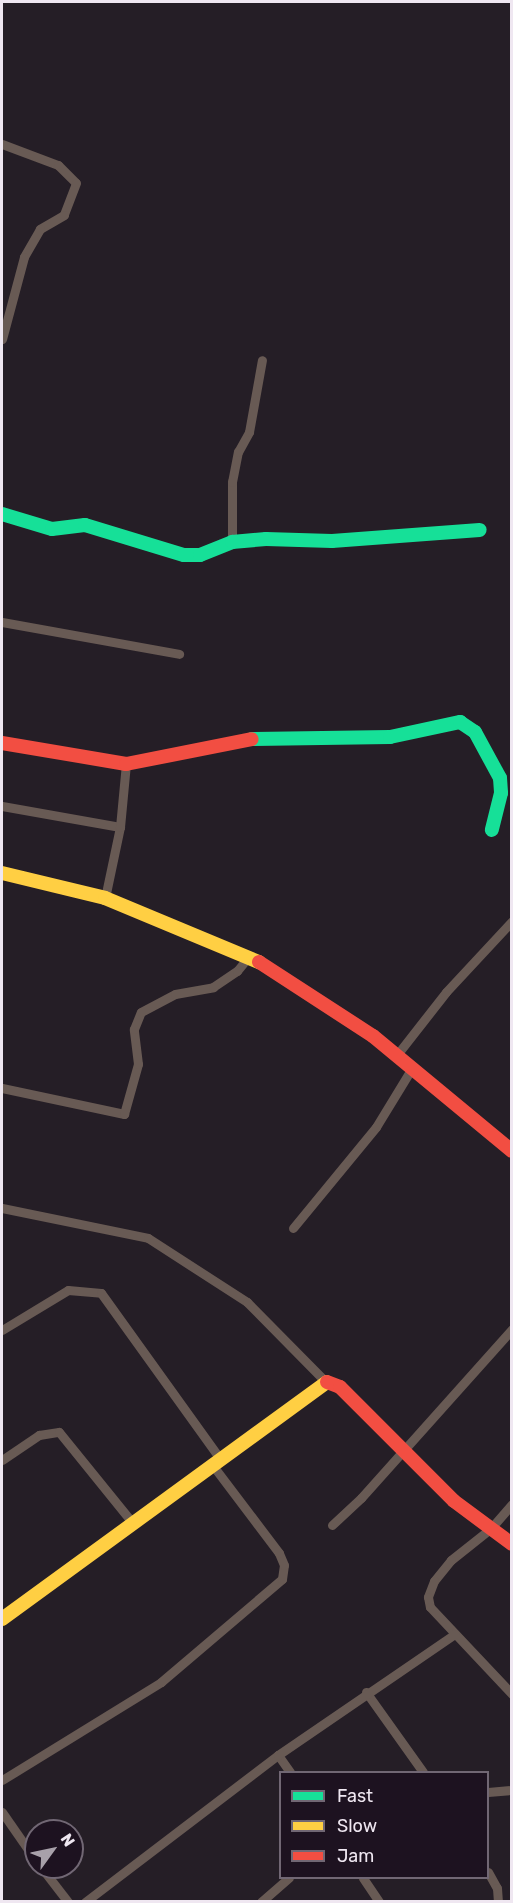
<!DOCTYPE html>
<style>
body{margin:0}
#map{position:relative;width:513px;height:1903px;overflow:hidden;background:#251e26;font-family:Rubik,sans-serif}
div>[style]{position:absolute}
.street>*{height:9px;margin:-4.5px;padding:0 4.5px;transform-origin:4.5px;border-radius:4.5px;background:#685a54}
.fast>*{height:14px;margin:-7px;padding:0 7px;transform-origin:7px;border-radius:7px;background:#16e098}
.slow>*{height:14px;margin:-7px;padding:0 7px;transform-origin:7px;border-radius:7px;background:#ffcf43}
.jam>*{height:14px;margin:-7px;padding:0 7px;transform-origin:7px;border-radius:7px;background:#f24e42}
span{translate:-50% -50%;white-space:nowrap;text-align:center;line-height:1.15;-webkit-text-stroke:4.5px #1d1220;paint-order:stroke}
.frame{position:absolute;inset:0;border:3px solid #efe7f1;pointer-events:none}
.legend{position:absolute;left:279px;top:1771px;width:210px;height:108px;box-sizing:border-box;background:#1d1220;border:2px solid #716774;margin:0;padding:8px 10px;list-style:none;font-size:18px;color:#efe7f1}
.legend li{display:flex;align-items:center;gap:12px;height:30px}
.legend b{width:30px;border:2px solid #716774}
.north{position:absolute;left:24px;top:1819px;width:60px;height:60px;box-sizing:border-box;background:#1d1220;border:2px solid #716774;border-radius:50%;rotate:57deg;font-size:16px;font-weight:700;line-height:24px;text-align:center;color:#efe7f1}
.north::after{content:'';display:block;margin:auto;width:21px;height:27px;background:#a8a1aa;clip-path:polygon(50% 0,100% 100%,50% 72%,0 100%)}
</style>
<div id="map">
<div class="street">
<i style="left:2px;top:144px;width:60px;rotate:20.6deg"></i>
<i style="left:58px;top:165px;width:25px;rotate:45deg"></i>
<i style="left:76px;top:183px;width:34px;rotate:111deg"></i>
<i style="left:64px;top:215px;width:28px;rotate:150deg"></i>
<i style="left:40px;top:229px;width:32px;rotate:120deg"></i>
<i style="left:24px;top:257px;width:85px;rotate:105deg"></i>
<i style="left:232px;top:542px;width:60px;rotate:-90deg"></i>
<i style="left:232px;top:482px;width:31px;rotate:-79deg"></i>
<i style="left:238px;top:452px;width:23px;rotate:-61deg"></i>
<i style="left:249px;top:432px;width:73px;rotate:-79.8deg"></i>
<i style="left:2px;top:622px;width:180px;rotate:10.2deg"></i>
<i style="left:2px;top:806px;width:120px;rotate:10.1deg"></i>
<i style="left:105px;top:898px;width:73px;rotate:-78.1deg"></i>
<i style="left:120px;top:827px;width:63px;rotate:-84.6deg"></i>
<i style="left:396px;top:1056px;width:81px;rotate:-52deg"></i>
<i style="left:446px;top:992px;width:97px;rotate:-47.1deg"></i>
<i style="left:2px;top:1088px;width:125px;rotate:12deg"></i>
<i style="left:124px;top:1114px;width:52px;rotate:-74.4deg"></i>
<i style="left:138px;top:1064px;width:35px;rotate:-97deg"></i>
<i style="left:134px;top:1029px;width:18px;rotate:-68deg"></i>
<i style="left:141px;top:1012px;width:38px;rotate:-28deg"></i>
<i style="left:175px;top:994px;width:39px;rotate:-10deg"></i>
<i style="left:213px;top:987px;width:29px;rotate:-34deg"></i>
<i style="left:237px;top:971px;width:19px;rotate:-51deg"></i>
<i style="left:2px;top:1208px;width:149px;rotate:11.6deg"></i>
<i style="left:148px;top:1238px;width:118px;rotate:32.9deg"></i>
<i style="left:247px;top:1302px;width:112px;rotate:45.4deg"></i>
<i style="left:293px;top:1228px;width:131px;rotate:-50.6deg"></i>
<i style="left:376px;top:1127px;width:69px;rotate:-58.6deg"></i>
<i style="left:2px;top:1330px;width:77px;rotate:-31.2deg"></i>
<i style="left:68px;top:1290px;width:33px;rotate:5deg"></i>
<i style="left:101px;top:1293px;width:202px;rotate:54.3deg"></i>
<i style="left:2px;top:1460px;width:45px;rotate:-34deg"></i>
<i style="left:39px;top:1435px;width:20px;rotate:-9deg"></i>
<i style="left:59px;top:1432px;width:114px;rotate:51deg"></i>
<i style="left:512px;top:1504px;width:33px;rotate:131deg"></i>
<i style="left:490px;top:1529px;width:50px;rotate:141.5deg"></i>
<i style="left:451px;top:1560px;width:27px;rotate:129deg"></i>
<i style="left:434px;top:1581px;width:17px;rotate:111deg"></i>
<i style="left:428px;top:1597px;width:10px;rotate:79deg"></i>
<i style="left:430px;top:1607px;width:120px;rotate:46.7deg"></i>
<i style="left:332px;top:1525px;width:40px;rotate:-43deg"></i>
<i style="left:361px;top:1498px;width:227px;rotate:-48.2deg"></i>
<i style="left:366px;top:1692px;width:98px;rotate:54.5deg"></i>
<i style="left:278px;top:1755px;width:21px;rotate:55deg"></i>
<i style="left:2px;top:1780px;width:187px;rotate:-31.6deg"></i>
<i style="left:161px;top:1682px;width:159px;rotate:-40.4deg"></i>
<i style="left:282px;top:1579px;width:14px;rotate:-82deg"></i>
<i style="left:284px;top:1565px;width:13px;rotate:-113deg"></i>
<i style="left:279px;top:1553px;width:113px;rotate:-127.1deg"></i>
<i style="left:488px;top:1792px;width:24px;rotate:-5deg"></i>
<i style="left:2px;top:1812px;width:60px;rotate:55.2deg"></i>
<i style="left:41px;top:1867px;width:44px;rotate:52.4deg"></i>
<i style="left:488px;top:1872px;width:18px;rotate:61deg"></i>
<i style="left:497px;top:1888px;width:14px;rotate:86deg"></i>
<i style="left:363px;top:1878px;width:29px;rotate:56deg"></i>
<i style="left:85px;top:1902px;width:243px;rotate:-37.3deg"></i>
<i style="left:278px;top:1755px;width:214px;rotate:-34.4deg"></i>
<i style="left:261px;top:1902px;width:37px;rotate:-41deg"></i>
</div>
<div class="fast">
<i style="left:2px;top:514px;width:52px;rotate:16.7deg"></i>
<i style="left:52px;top:529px;width:33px;rotate:-7deg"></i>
<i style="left:85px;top:525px;width:103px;rotate:16.9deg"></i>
<i style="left:184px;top:555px;width:16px"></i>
<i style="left:200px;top:555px;width:35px;rotate:-22deg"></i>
<i style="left:232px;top:542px;width:34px;rotate:-5deg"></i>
<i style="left:266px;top:539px;width:66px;rotate:1.7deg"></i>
<i style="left:332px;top:541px;width:148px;rotate:-4.3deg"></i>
<i style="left:252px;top:739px;width:138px;rotate:-0.8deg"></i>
<i style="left:390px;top:737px;width:72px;rotate:-12.1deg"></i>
<i style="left:460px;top:722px;width:18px;rotate:34deg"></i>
<i style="left:475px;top:732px;width:52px;rotate:61.5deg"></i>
<i style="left:500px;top:778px;width:15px;rotate:86deg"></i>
<i style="left:501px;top:793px;width:38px;rotate:104deg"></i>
</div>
<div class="slow">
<i style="left:2px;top:873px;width:106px;rotate:13.6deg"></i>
<i style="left:105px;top:898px;width:167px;rotate:22.6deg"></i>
<i style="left:2px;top:1619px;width:402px;rotate:-36.1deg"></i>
</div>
<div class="jam">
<i style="left:2px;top:743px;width:126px;rotate:9.6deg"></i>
<i style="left:126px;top:764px;width:128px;rotate:-11.2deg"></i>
<i style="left:259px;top:962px;width:136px;rotate:33deg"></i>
<i style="left:373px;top:1036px;width:180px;rotate:39.6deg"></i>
<i style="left:327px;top:1382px;width:14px;rotate:21deg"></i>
<i style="left:340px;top:1387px;width:161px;rotate:45deg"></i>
<i style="left:454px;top:1501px;width:72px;rotate:36.6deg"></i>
</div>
<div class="frame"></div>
<ul class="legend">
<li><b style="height:8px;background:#16e098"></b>Fast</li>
<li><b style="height:8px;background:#ffcf43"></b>Slow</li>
<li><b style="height:8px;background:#f24e42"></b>Jam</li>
</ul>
<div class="north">N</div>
</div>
